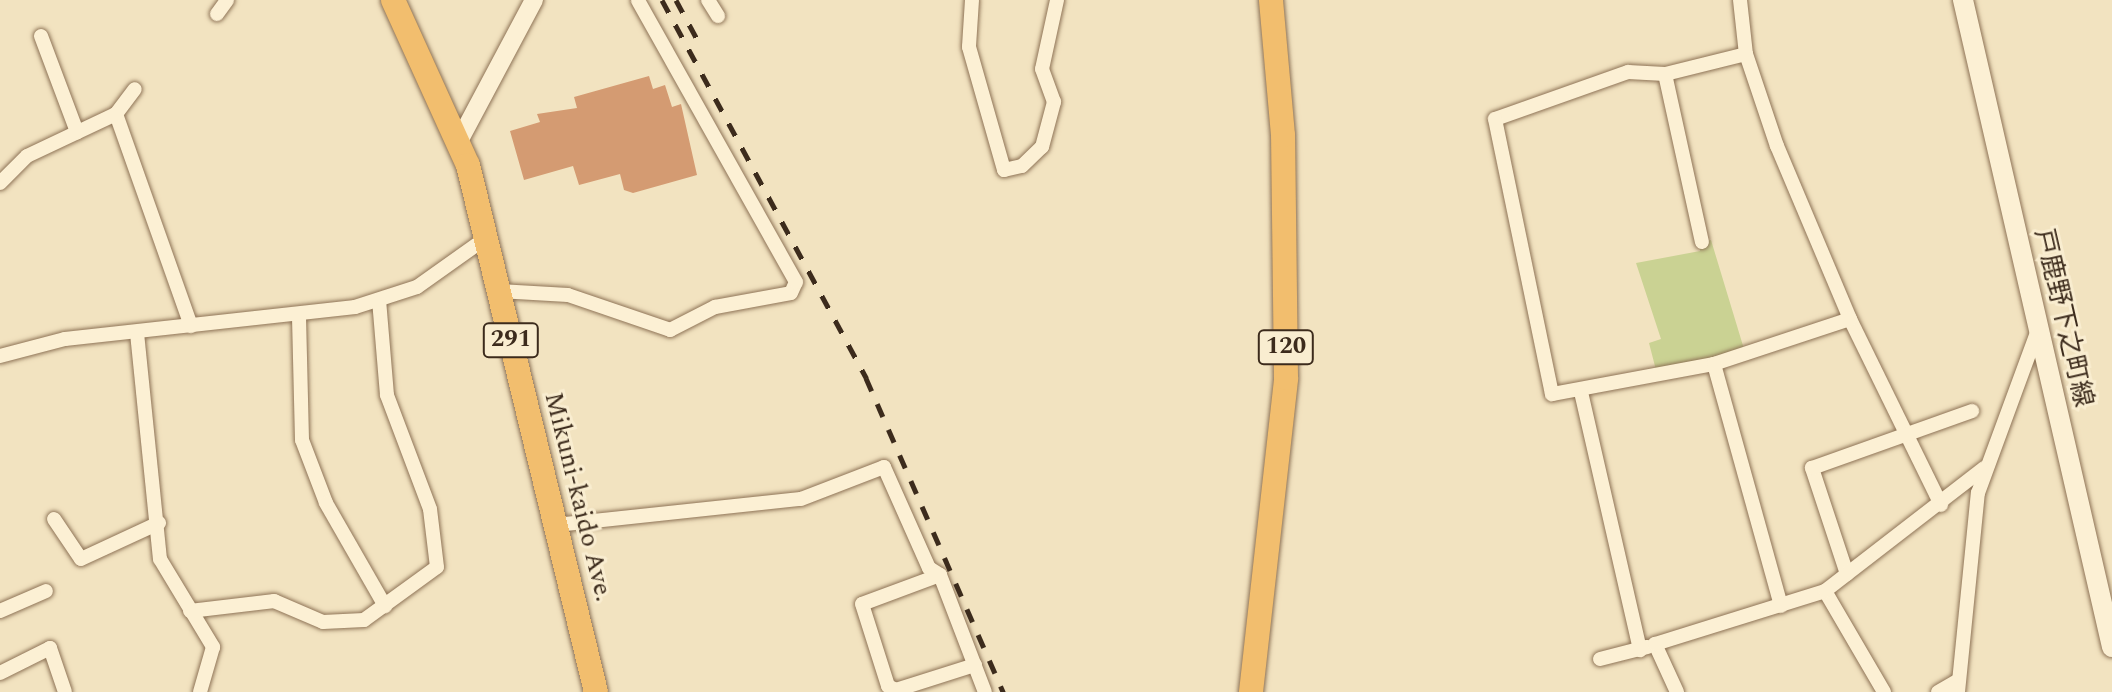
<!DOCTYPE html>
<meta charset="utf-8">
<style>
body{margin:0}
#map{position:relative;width:2112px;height:692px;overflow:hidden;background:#f2e3c0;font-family:Spectral,"Noto Sans JP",serif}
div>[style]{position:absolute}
.green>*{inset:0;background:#cad293}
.building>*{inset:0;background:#d49b72}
.roads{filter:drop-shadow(0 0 2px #8e7356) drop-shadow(0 0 2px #8e7356)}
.minor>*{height:14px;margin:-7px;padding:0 7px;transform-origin:7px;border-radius:7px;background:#fcf0d4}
.tertiary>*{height:18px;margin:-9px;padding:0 9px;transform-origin:9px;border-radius:9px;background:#fcf0d4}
.secondary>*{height:20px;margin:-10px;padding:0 10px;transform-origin:10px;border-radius:10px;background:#fcf0d4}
.trunk>*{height:24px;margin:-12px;padding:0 12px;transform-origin:12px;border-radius:12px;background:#f2be6e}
.rail>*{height:5px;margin-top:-2.5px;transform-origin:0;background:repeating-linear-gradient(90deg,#3c2b1c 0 14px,transparent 0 28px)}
span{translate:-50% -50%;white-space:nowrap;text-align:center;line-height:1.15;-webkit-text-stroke:6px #f9edd0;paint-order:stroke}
.shield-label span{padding:2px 6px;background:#f9edd0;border:2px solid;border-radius:6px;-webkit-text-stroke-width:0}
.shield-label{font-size:24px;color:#3c2b1c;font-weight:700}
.street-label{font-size:26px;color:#3c2b1c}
</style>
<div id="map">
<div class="green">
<i style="clip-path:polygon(1711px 240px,1744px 349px,1657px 374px,1649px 343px,1661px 339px,1636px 263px,1700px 251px,1699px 243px)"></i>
</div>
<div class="building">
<i style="clip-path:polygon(649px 76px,653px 89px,665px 85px,672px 107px,681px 104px,697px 175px,633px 193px,624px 190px,620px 174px,579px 185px,573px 166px,524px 180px,510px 131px,540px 122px,537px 114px,577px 108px,574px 97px)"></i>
</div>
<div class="roads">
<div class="minor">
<i style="left:708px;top:0;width:19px;rotate:58deg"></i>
<i style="left:972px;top:0;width:47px;rotate:93.7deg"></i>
<i style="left:969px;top:47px;width:128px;rotate:74.1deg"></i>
<i style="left:1004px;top:170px;width:18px;rotate:-13deg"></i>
<i style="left:1022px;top:166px;width:28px;rotate:-44deg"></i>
<i style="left:1042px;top:147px;width:47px;rotate:-75.1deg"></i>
<i style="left:1054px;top:102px;width:35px;rotate:-110deg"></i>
<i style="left:1042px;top:69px;width:71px;rotate:-77.7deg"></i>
<i style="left:1740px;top:0;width:54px;rotate:83.7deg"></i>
<i style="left:1746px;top:54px;width:97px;rotate:71.4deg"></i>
<i style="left:1777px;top:146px;width:188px;rotate:67.1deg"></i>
<i style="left:1850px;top:319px;width:207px;rotate:63.9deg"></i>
<i style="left:217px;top:14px;width:17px;rotate:-54deg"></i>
<i style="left:41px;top:36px;width:103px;rotate:69.4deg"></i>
<i style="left:1746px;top:54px;width:83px;rotate:166.1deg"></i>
<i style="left:1665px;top:74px;width:37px;rotate:-177deg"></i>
<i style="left:1628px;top:72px;width:141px;rotate:160.5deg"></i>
<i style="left:1495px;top:119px;width:281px;rotate:78.3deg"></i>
<i style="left:1552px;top:394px;width:165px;rotate:-10.5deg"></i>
<i style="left:1714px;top:364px;width:143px;rotate:-18.3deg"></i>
<i style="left:1665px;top:74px;width:172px;rotate:77.6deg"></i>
<i style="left:116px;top:114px;width:225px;rotate:70.5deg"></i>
<i style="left:0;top:183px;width:38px;rotate:-45deg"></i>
<i style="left:27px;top:156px;width:98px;rotate:-25.3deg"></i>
<i style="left:116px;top:114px;width:31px;rotate:-53deg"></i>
<i style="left:499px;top:291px;width:69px;rotate:3.3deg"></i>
<i style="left:568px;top:295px;width:108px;rotate:18.9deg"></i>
<i style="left:670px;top:330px;width:51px;rotate:-27.1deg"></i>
<i style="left:715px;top:307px;width:77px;rotate:-10.4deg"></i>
<i style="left:791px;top:293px;width:12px;rotate:-66deg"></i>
<i style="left:796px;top:282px;width:323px;rotate:-119.3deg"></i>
<i style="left:299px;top:317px;width:123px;rotate:88.6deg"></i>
<i style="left:302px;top:440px;width:67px;rotate:69.1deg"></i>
<i style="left:326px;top:503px;width:119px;rotate:60.2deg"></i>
<i style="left:137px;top:333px;width:227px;rotate:84.2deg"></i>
<i style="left:160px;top:559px;width:103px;rotate:58.9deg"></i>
<i style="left:213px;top:647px;width:47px;rotate:106.1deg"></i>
<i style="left:0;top:356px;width:67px;rotate:-14.7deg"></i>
<i style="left:65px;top:339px;width:292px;rotate:-6.3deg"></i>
<i style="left:355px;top:307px;width:65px;rotate:-17.9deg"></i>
<i style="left:417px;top:287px;width:85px;rotate:-35.4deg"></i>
<i style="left:1714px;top:364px;width:251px;rotate:74.5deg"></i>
<i style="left:1581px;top:392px;width:265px;rotate:77.1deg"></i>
<i style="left:54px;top:519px;width:48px;rotate:56deg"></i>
<i style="left:81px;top:559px;width:86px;rotate:-24.8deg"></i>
<i style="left:556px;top:525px;width:246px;rotate:-6.1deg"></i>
<i style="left:801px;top:499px;width:89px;rotate:-21.1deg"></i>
<i style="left:884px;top:467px;width:111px;rotate:66deg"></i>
<i style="left:929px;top:568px;width:13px;rotate:32deg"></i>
<i style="left:940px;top:575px;width:125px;rotate:69deg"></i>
<i style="left:1847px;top:574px;width:112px;rotate:-108.3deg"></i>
<i style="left:1812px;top:468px;width:170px;rotate:-19.6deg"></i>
<i style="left:940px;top:575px;width:83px;rotate:159.6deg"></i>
<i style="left:862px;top:604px;width:86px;rotate:72.4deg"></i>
<i style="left:888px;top:686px;width:9px;rotate:27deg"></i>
<i style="left:896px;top:690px;width:83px;rotate:-17.6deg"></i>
<i style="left:1825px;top:591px;width:117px;rotate:59.7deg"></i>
<i style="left:0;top:611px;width:50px;rotate:-23.5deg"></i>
<i style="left:190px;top:611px;width:85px;rotate:-6.8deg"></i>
<i style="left:274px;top:601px;width:53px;rotate:23.2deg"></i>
<i style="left:323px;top:622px;width:41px;rotate:-2.8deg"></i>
<i style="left:364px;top:620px;width:90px;rotate:-36deg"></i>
<i style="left:437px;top:567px;width:58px;rotate:-96.9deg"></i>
<i style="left:430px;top:509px;width:122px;rotate:-110.7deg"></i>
<i style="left:387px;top:395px;width:95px;rotate:-94.8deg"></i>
<i style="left:1600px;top:659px;width:49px;rotate:-14.3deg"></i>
<i style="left:0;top:673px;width:56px;rotate:-26.6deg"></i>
<i style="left:50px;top:648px;width:46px;rotate:71.2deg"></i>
<i style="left:1677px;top:692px;width:53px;rotate:-114.6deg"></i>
<i style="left:1655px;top:644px;width:178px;rotate:-17.3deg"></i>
<i style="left:1825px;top:591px;width:201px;rotate:-37.7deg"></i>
<i style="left:1938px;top:692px;width:24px;rotate:-30deg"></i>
<i style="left:1958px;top:692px;width:200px;rotate:-84.3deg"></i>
<i style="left:1978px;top:493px;width:174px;rotate:-69.8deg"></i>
</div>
<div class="tertiary">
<i style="left:459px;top:141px;width:160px;rotate:-62deg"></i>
</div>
<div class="secondary">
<i style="left:1963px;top:0;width:664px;rotate:77.03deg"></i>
</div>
<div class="trunk">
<i style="left:393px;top:0;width:181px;rotate:65.6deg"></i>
<i style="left:468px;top:165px;width:542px;rotate:76.35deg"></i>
<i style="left:1251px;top:692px;width:316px;rotate:-83.6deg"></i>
<i style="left:1286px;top:378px;width:243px;rotate:-90.7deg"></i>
<i style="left:1283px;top:135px;width:136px;rotate:-95.1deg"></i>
</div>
</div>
<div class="rail">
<i style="left:662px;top:0;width:430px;rotate:61.6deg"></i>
<i style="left:866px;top:378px;width:343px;rotate:66.4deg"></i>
<i style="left:676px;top:0;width:44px;rotate:61.7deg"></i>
</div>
<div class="shield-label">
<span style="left:511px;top:340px">291</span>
<span style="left:1286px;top:347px">120</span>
</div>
<div class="street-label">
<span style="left:2063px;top:318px;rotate:77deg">戸鹿野下之町線</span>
<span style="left:578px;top:497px;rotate:76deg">Mikuni-kaido Ave.</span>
</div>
</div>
